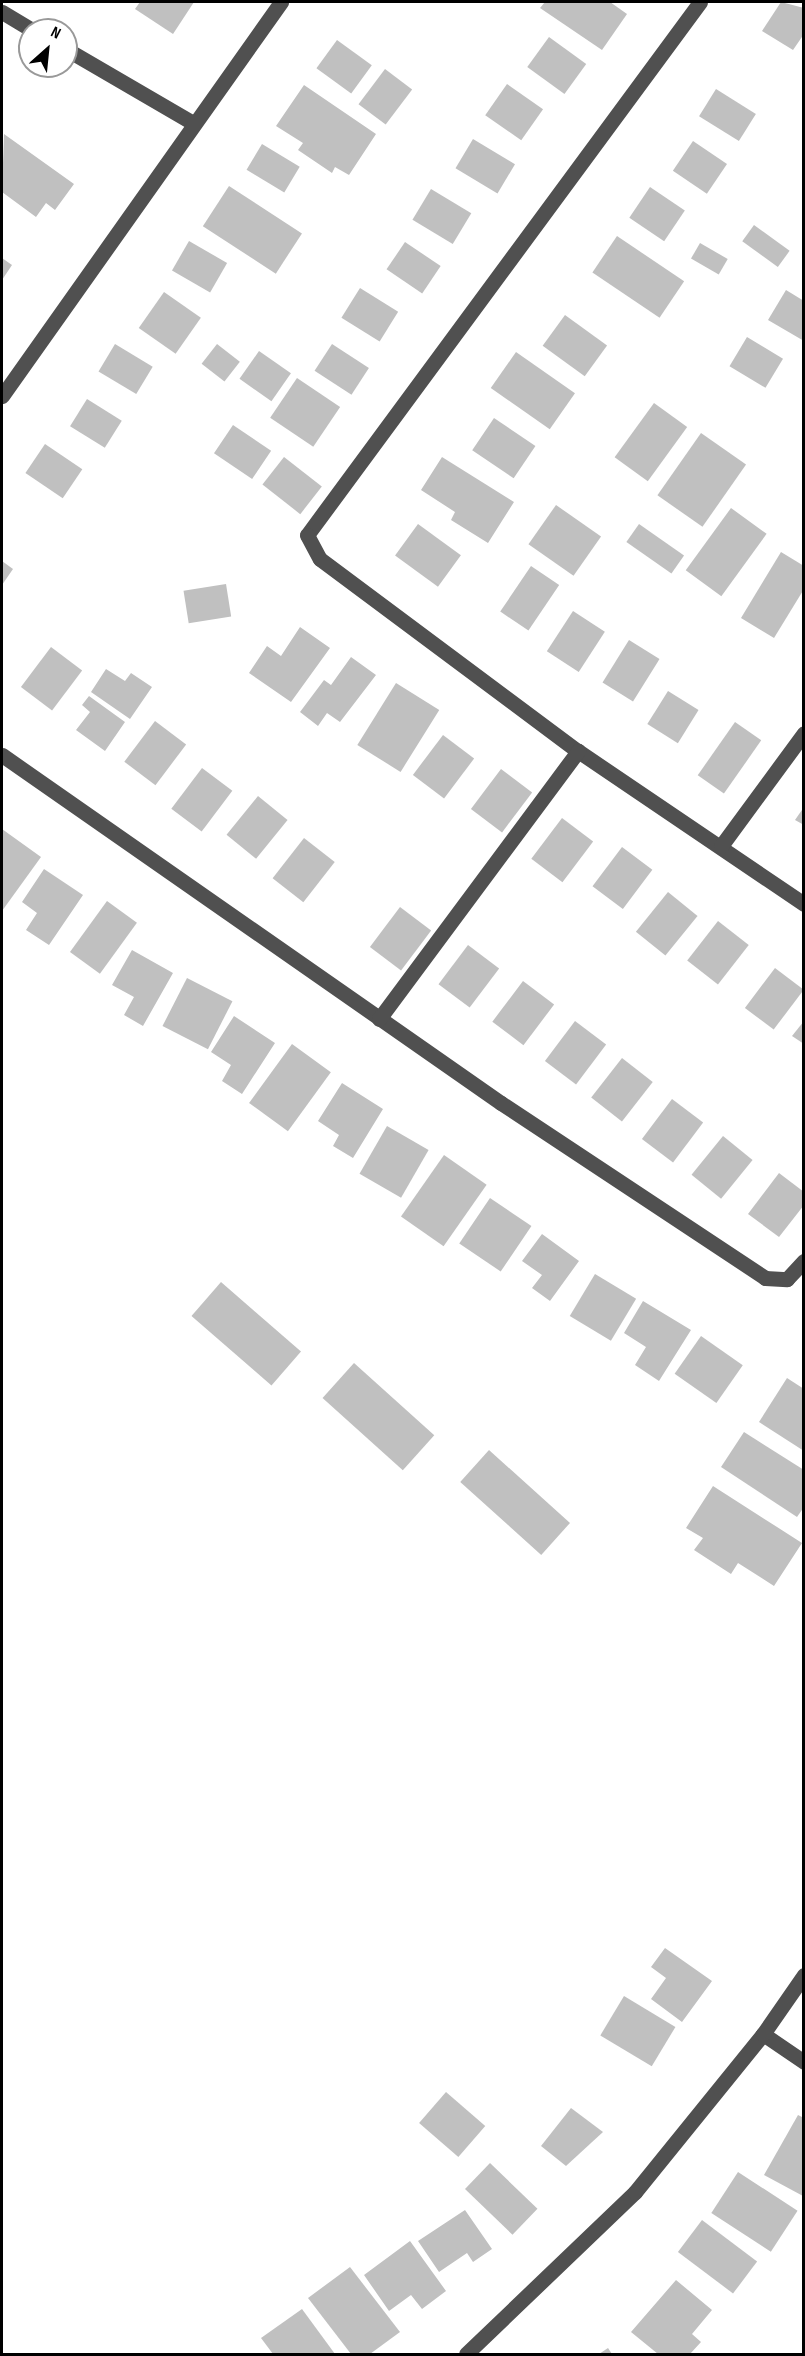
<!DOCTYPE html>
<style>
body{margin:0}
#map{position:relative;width:805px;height:2356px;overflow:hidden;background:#fff;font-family:"Sofia Sans Condensed",sans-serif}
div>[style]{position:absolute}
.building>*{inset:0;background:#c0c0c0;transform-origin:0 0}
.minor>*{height:15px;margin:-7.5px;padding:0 7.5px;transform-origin:7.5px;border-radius:7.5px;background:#505050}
span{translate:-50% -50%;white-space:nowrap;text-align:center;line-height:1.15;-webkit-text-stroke:5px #fff;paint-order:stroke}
.frame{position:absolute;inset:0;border:3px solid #000;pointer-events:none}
.north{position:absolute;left:18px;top:18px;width:60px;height:60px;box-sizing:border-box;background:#fff;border:2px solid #999;border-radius:50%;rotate:27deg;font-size:16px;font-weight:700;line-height:24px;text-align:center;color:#000}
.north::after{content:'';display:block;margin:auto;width:21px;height:27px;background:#000;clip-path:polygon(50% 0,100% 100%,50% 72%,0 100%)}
</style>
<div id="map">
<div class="building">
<i style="clip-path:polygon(140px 2px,194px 2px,173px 34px,135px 9px)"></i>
<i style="clip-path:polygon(545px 2px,610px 2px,627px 14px,602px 50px,540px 8px)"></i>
<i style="clip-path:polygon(781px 2px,804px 8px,804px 34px,793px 50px,762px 31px)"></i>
<i style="left:549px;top:37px;width:46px;height:37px;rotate:36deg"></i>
<i style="left:337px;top:40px;width:43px;height:35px;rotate:36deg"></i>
<i style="left:385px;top:69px;width:34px;height:44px;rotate:37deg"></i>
<i style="left:507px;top:84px;width:44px;height:38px;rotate:35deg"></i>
<i style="clip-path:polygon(304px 85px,376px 134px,349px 175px,335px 167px,332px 173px,298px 150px,303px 143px,276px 126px)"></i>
<i style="left:716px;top:89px;width:47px;height:32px;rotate:32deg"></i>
<i style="clip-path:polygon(4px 134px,74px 184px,55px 210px,46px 203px,36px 217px,2px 192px)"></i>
<i style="left:473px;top:139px;width:49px;height:34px;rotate:31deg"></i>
<i style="left:693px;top:141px;width:41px;height:36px;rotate:34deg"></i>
<i style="left:262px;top:144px;width:44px;height:30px;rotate:31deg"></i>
<i style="left:229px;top:186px;width:87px;height:48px;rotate:33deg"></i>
<i style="left:650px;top:187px;width:42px;height:37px;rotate:34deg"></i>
<i style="left:431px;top:189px;width:47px;height:36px;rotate:31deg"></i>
<i style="left:754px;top:225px;width:44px;height:20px;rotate:36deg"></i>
<i style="left:617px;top:236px;width:81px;height:44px;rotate:34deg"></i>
<i style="left:189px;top:241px;width:44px;height:34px;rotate:30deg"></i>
<i style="left:405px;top:242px;width:43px;height:33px;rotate:34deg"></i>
<i style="left:700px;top:243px;width:32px;height:18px;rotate:30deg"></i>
<i style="clip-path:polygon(2px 258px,12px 265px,2px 280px)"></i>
<i style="left:360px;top:288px;width:45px;height:35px;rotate:32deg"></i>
<i style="clip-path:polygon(786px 290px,804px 301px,804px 341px,768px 320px)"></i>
<i style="left:164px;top:292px;width:45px;height:44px;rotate:35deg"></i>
<i style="left:565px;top:315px;width:52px;height:38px;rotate:36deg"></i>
<i style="left:747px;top:337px;width:42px;height:34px;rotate:31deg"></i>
<i style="left:115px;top:344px;width:44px;height:32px;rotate:31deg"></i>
<i style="left:217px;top:344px;width:29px;height:25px;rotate:38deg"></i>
<i style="left:332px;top:344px;width:44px;height:32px;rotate:33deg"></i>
<i style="left:259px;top:351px;width:39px;height:34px;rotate:35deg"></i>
<i style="left:516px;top:352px;width:72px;height:44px;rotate:35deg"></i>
<i style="left:297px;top:378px;width:52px;height:48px;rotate:34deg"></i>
<i style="left:87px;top:399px;width:41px;height:32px;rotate:32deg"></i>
<i style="left:654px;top:403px;width:41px;height:67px;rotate:36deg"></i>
<i style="left:494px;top:418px;width:50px;height:39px;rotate:34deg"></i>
<i style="left:233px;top:425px;width:46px;height:34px;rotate:34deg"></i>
<i style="left:701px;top:433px;width:55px;height:76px;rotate:35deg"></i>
<i style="left:45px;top:444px;width:45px;height:35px;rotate:34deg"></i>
<i style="left:284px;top:457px;width:48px;height:35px;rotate:38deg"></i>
<i style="clip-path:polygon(442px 457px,514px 502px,488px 543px,451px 520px,455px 512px,421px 490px)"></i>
<i style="left:556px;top:505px;width:55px;height:48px;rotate:35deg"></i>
<i style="left:731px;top:508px;width:44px;height:77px;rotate:36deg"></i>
<i style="left:418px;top:524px;width:53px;height:39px;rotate:36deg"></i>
<i style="left:639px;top:524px;width:55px;height:22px;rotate:35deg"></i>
<i style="clip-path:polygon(781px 552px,804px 566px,804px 589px,774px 638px,741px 618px)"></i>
<i style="clip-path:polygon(2px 561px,13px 569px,2px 585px)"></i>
<i style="left:531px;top:566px;width:34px;height:55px;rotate:34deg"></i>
<i style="left:226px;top:584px;width:33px;height:43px;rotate:81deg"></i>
<i style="left:573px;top:611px;width:38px;height:48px;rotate:33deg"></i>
<i style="clip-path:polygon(300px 627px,330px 648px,291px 702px,249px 673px,267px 646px,281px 656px)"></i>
<i style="left:629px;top:640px;width:36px;height:50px;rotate:32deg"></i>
<i style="left:51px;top:647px;width:39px;height:50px;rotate:37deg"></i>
<i style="clip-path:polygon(351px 657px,376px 675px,340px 722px,327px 713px,318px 726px,300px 712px,324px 680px,331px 685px)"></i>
<i style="clip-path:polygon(106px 669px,125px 681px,131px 673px,152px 687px,130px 719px,91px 692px)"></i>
<i style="left:396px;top:683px;width:51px;height:73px;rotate:32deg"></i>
<i style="left:668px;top:691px;width:36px;height:39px;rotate:32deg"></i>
<i style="clip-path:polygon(89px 696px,125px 722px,105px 751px,76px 730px,90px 712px,82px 705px)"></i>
<i style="left:155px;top:721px;width:39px;height:51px;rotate:37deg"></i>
<i style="left:735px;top:722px;width:32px;height:65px;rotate:35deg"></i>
<i style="left:443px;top:735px;width:39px;height:50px;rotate:37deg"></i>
<i style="left:202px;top:768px;width:38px;height:51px;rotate:37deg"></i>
<i style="left:501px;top:769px;width:39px;height:50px;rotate:37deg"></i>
<i style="left:258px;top:796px;width:38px;height:50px;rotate:39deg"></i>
<i style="clip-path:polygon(804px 807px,804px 825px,795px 820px)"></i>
<i style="left:562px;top:818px;width:39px;height:51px;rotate:37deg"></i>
<i style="clip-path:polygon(2px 829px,41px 857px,2px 911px)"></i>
<i style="left:304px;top:838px;width:39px;height:51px;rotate:38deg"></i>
<i style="left:622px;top:847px;width:38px;height:49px;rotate:37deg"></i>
<i style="clip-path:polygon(44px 869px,83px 895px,49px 945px,26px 930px,37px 913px,22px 902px)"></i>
<i style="left:668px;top:892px;width:38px;height:51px;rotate:39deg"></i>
<i style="left:107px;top:901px;width:37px;height:63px;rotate:36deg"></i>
<i style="left:400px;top:907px;width:39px;height:50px;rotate:37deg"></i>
<i style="left:718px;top:921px;width:39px;height:50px;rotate:38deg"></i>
<i style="left:468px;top:945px;width:39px;height:49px;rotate:37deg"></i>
<i style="clip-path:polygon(132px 950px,173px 973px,143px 1026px,124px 1015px,134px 997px,112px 985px)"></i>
<i style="left:775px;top:968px;width:36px;height:50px;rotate:37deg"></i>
<i style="left:187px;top:978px;width:51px;height:54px;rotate:27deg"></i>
<i style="left:523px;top:981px;width:39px;height:51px;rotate:37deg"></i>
<i style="clip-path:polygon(234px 1016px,275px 1043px,242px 1094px,222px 1081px,231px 1065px,211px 1052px)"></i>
<i style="left:575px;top:1021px;width:39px;height:50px;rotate:37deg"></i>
<i style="clip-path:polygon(804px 1021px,804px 1044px,792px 1036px)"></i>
<i style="left:292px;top:1044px;width:48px;height:73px;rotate:36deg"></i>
<i style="left:622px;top:1058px;width:39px;height:50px;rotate:38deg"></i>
<i style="clip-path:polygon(342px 1083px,383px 1109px,353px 1158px,333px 1146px,339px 1135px,318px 1121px)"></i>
<i style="left:672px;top:1099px;width:39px;height:50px;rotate:37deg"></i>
<i style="left:387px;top:1126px;width:48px;height:55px;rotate:30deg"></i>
<i style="left:723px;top:1136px;width:38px;height:50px;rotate:39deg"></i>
<i style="left:444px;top:1155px;width:52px;height:75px;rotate:35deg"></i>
<i style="clip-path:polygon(779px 1173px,804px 1192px,804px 1205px,779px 1237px,748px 1214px)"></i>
<i style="left:490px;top:1198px;width:50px;height:55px;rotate:34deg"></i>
<i style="clip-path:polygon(542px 1234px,579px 1261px,550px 1301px,532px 1288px,542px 1275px,522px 1261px)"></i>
<i style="left:595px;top:1274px;width:48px;height:49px;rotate:31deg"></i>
<i style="left:221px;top:1282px;width:106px;height:45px;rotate:41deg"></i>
<i style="clip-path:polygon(643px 1301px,691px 1330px,659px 1381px,635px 1365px,646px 1347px,624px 1333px)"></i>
<i style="left:701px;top:1336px;width:51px;height:46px;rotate:35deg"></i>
<i style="left:354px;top:1363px;width:108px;height:47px;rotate:42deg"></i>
<i style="clip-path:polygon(787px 1378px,804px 1389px,804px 1451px,759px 1422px)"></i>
<i style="clip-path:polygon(744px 1432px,804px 1470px,804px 1507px,797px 1517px,721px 1467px)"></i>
<i style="left:489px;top:1450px;width:109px;height:43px;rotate:42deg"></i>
<i style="clip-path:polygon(713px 1486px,802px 1543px,774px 1586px,738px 1563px,731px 1574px,694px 1550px,703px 1538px,686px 1528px)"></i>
<i style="clip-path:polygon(665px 1948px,712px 1981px,682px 2022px,651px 1999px,666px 1978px,651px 1967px)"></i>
<i style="left:624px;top:1996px;width:60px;height:46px;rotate:31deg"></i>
<i style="left:446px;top:2092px;width:52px;height:41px;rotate:41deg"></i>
<i style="clip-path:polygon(571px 2108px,603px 2132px,566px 2166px,541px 2146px)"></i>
<i style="clip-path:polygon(798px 2115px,804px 2118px,803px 2196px,764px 2175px)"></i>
<i style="left:490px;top:2163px;width:66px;height:36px;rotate:44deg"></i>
<i style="left:738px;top:2172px;width:71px;height:49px;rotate:33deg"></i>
<i style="clip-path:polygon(465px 2210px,492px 2249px,473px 2262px,467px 2253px,439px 2272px,418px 2241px)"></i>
<i style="left:702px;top:2220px;width:69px;height:40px;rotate:37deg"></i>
<i style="clip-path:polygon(410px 2241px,446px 2291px,422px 2309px,411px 2295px,389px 2311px,364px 2275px)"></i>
<i style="clip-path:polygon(350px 2267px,400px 2332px,370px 2354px,351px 2354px,308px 2298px)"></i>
<i style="clip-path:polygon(676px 2280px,712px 2310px,692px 2334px,701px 2342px,690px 2354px,658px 2354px,631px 2332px)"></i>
<i style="clip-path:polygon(302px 2309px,335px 2354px,273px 2354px,261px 2338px)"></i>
<i style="clip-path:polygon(608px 2348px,612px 2354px,599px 2354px)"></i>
</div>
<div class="minor">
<i style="left:700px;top:2px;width:662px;rotate:126.4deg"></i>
<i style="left:307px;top:535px;width:27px;rotate:62deg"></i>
<i style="left:320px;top:559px;width:322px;rotate:36.7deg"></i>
<i style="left:578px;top:751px;width:273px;rotate:34.1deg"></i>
<i style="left:2px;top:12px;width:35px;rotate:31deg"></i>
<i style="left:66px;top:49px;width:147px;rotate:30.2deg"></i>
<i style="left:2px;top:396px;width:483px;rotate:-54.7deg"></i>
<i style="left:2px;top:755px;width:608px;rotate:34.89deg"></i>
<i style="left:501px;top:1103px;width:317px;rotate:33.5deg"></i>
<i style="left:765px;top:1278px;width:22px;rotate:3deg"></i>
<i style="left:787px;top:1279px;width:25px;rotate:-47deg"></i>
<i style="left:721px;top:846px;width:140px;rotate:-53.7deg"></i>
<i style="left:379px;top:1019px;width:334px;rotate:-53.4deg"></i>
<i style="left:763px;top:2034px;width:50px;rotate:34.3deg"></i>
<i style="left:466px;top:2354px;width:234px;rotate:-43.8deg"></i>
<i style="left:635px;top:2192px;width:203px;rotate:-51deg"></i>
<i style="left:763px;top:2034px;width:72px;rotate:-55.2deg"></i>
</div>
<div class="frame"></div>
<div class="north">N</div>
</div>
